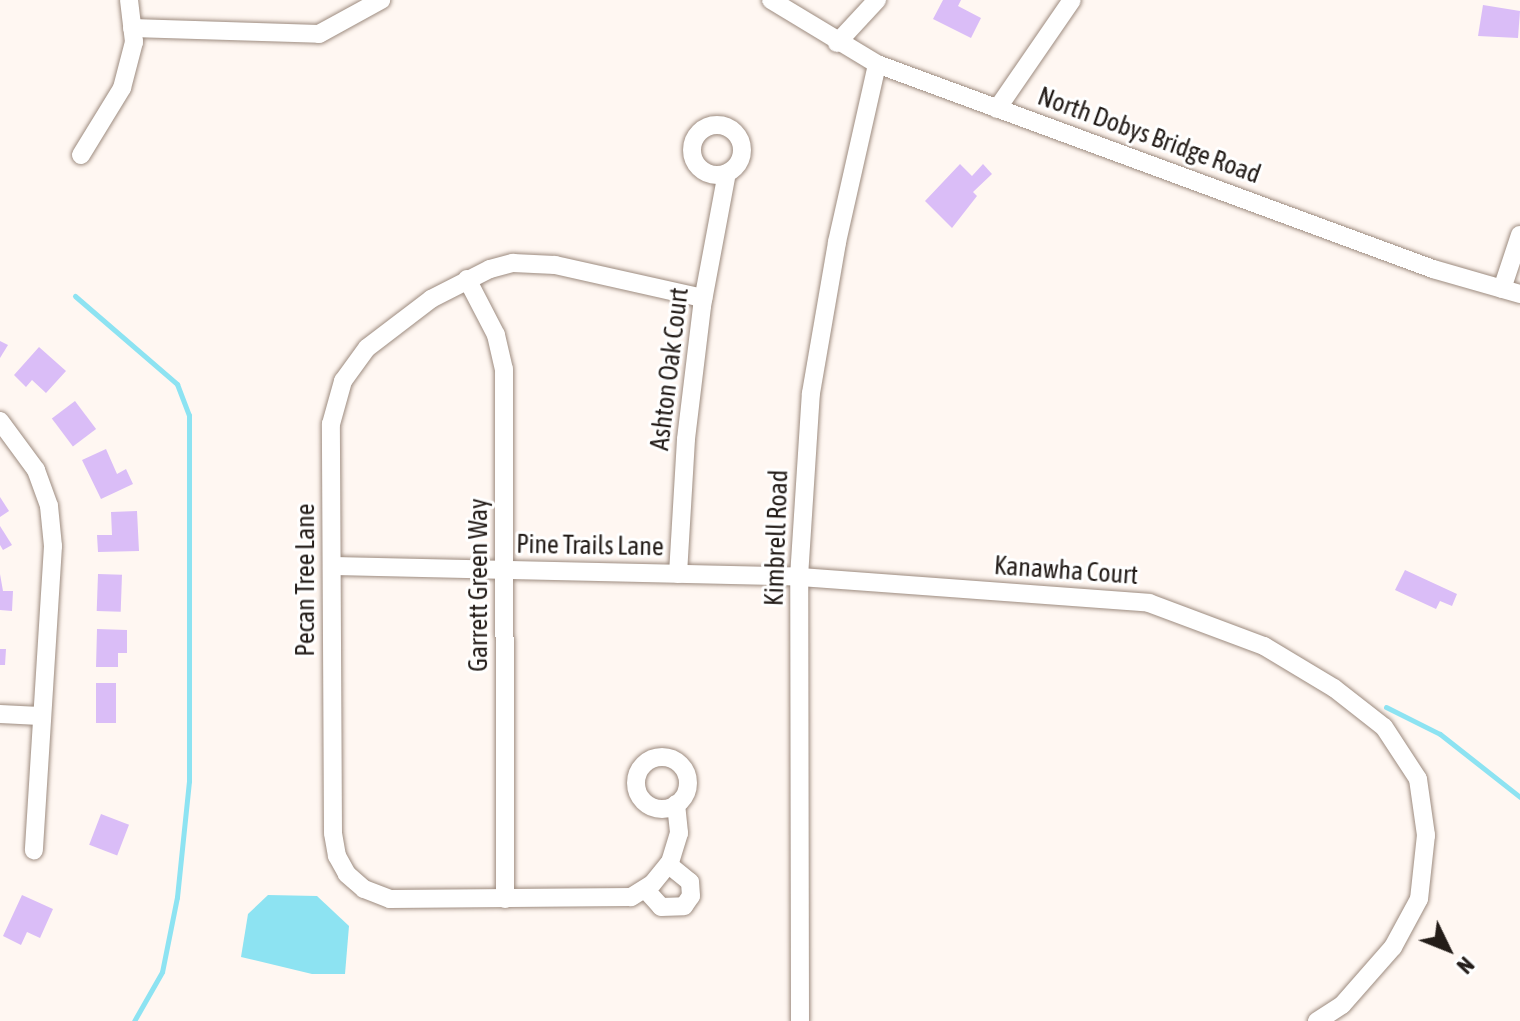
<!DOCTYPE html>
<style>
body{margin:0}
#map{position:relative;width:1520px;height:1021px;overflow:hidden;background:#fff7f2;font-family:"Asap Condensed",sans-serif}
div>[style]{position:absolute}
.water>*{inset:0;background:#8de3f2}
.stream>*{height:5px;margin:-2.5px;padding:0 2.5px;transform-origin:2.5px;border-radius:2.5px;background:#8de3f2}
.building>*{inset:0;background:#dabdf7;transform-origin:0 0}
.roads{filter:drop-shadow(0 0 2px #9d8b7f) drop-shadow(0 0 2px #9d8b7f)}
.minor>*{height:18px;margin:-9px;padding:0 9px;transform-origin:9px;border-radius:9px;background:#fff}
.minor>.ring{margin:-9px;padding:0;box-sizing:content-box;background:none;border:18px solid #fff;border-radius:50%}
span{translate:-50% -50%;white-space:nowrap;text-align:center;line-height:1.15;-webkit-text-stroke:6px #fff;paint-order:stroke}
.street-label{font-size:26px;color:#241d19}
.north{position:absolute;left:1408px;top:909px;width:80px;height:80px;-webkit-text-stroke:6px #fff;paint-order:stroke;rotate:133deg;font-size:22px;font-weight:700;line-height:32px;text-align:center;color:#241d19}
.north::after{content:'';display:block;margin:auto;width:28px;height:36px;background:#241d19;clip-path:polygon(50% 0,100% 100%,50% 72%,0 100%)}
</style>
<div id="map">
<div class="water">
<i style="clip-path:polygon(268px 895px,317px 896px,349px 926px,345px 974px,312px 974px,241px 957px,248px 914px)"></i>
</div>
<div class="stream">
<i style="left:75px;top:296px;width:135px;rotate:40.8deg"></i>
<i style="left:177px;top:384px;width:33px;rotate:69deg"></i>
<i style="left:189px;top:415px;width:366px;rotate:90deg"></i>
<i style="left:189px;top:781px;width:117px;rotate:95.9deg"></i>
<i style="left:177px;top:897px;width:76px;rotate:101.3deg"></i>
<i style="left:162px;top:972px;width:56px;rotate:119.7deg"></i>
<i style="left:1386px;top:707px;width:60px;rotate:26.6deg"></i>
<i style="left:1440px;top:734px;width:102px;rotate:38.2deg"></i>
</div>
<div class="building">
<i style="clip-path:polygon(943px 0,961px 0,958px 6px,981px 18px,971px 38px,933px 19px)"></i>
<i style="clip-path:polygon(1483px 5px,1520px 11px,1518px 38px,1478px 36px)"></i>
<i style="clip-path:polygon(960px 164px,972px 176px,983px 164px,992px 174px,973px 192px,977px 196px,952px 228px,925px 201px)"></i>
<i style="clip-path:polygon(0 341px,8px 345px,0 358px)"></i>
<i style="clip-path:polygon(39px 347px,66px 371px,46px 393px,32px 380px,26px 387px,14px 375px)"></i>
<i style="left:75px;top:401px;width:35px;height:29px;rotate:53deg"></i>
<i style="clip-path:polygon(106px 449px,117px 474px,126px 469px,133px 484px,101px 499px,82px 460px)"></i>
<i style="clip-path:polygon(0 497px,9px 511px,0 517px)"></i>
<i style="clip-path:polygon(137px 511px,139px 551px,98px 552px,97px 535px,112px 535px,111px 512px)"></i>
<i style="clip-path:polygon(0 526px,12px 545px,3px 550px,0 545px)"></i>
<i style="clip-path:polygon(1405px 570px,1457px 594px,1452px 606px,1440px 601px,1436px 609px,1395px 590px)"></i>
<i style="clip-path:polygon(0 574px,3px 591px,13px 591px,12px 611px,0 610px)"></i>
<i style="left:98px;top:574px;width:24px;height:37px;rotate:2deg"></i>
<i style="clip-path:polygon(97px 629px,127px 630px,127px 653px,118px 653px,118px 667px,96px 667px)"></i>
<i style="clip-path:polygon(0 649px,6px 649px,5px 665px,0 665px)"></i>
<i style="left:96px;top:683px;width:20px;height:40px"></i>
<i style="left:101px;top:814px;width:30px;height:33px;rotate:21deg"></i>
<i style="clip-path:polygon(22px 895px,53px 909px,40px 938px,27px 932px,21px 945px,3px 936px)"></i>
</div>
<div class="roads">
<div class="minor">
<i style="left:771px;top:0;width:124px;rotate:31.1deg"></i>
<i style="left:877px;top:64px;width:593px;rotate:20.24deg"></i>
<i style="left:1433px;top:269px;width:91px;rotate:16deg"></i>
<i style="left:132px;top:28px;width:187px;rotate:1.8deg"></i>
<i style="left:319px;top:34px;width:71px;rotate:-28.7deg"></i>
<i style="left:837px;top:43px;width:59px;rotate:-47.1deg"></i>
<i style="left:997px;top:109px;width:132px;rotate:-55.5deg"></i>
<i class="ring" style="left:692px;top:125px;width:32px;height:32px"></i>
<i style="left:81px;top:155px;width:79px;rotate:-58.5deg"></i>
<i style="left:122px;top:88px;width:48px;rotate:-75.4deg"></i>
<i style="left:134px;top:42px;width:42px;rotate:-96.8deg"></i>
<i style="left:467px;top:279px;width:63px;rotate:62.6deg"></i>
<i style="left:496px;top:335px;width:35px;rotate:77deg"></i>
<i style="left:504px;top:369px;width:530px;rotate:89.89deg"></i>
<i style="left:1502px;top:289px;width:57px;rotate:-71.6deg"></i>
<i style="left:0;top:421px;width:61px;rotate:53.7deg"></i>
<i style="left:36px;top:470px;width:38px;rotate:70deg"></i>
<i style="left:49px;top:506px;width:40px;rotate:84.3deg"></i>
<i style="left:53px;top:546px;width:305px;rotate:93.6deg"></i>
<i style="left:332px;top:566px;width:467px;rotate:1.3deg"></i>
<i style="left:799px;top:577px;width:351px;rotate:4.2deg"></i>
<i style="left:1149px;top:603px;width:123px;rotate:20.5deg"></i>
<i style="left:1264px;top:646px;width:82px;rotate:31deg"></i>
<i style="left:1334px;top:688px;width:63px;rotate:38deg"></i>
<i style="left:1384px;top:727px;width:62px;rotate:56.8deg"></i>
<i style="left:1418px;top:779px;width:57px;rotate:81.9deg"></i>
<i style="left:1426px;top:835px;width:64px;rotate:96.2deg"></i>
<i style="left:1419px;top:899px;width:55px;rotate:118.4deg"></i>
<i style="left:1393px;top:947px;width:77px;rotate:131.3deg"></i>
<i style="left:1342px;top:1005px;width:30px;rotate:147deg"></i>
<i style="left:678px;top:574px;width:135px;rotate:-86.6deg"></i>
<i style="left:686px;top:439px;width:134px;rotate:-83.1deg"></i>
<i style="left:702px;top:306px;width:135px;rotate:-79.4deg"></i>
<i style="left:0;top:714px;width:40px;rotate:2.9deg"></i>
<i class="ring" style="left:636px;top:757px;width:34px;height:34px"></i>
<i style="left:676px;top:804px;width:29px;rotate:84deg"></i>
<i style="left:679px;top:833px;width:30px;rotate:107deg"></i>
<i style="left:670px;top:862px;width:28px;rotate:129deg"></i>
<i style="left:652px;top:884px;width:25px;rotate:148deg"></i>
<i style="left:631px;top:897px;width:241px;rotate:179.5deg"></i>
<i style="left:390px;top:899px;width:28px;rotate:-159deg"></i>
<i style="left:364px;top:889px;width:23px;rotate:-139deg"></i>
<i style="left:347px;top:874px;width:21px;rotate:-119deg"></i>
<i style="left:337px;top:856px;width:23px;rotate:-100deg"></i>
<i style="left:333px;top:833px;width:409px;rotate:-90.3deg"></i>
<i style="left:331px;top:424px;width:45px;rotate:-74.4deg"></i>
<i style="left:343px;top:381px;width:41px;rotate:-54deg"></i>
<i style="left:367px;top:348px;width:81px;rotate:-37.4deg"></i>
<i style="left:431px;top:299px;width:66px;rotate:-27deg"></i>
<i style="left:490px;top:269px;width:24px;rotate:-15deg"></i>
<i style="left:513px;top:263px;width:42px;rotate:2.7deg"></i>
<i style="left:555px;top:265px;width:152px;rotate:12.6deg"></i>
<i style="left:645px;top:889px;width:24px;rotate:48deg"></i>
<i style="left:661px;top:907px;width:23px;rotate:-2deg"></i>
<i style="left:684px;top:906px;width:12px;rotate:-55deg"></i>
<i style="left:691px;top:896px;width:14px;rotate:-94deg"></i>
<i style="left:690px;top:882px;width:27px;rotate:-141deg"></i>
<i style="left:800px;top:1021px;width:444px;rotate:-90.1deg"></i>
<i style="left:799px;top:577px;width:184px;rotate:-86.3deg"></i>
<i style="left:811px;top:393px;width:153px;rotate:-80.2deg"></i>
<i style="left:837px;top:242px;width:182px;rotate:-77.3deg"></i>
</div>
</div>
<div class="street-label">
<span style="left:1149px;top:136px;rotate:20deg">North Dobys Bridge Road</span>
<span style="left:670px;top:369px;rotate:-83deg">Ashton Oak Court</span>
<span style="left:777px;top:538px;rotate:-88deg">Kimbrell Road</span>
<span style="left:590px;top:546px;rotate:1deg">Pine Trails Lane</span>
<span style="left:1066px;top:571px;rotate:4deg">Kanawha Court</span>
<span style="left:306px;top:580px;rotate:-90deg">Pecan Tree Lane</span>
<span style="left:479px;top:585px;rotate:-90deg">Garrett Green Way</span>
</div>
<div class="north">N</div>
</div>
